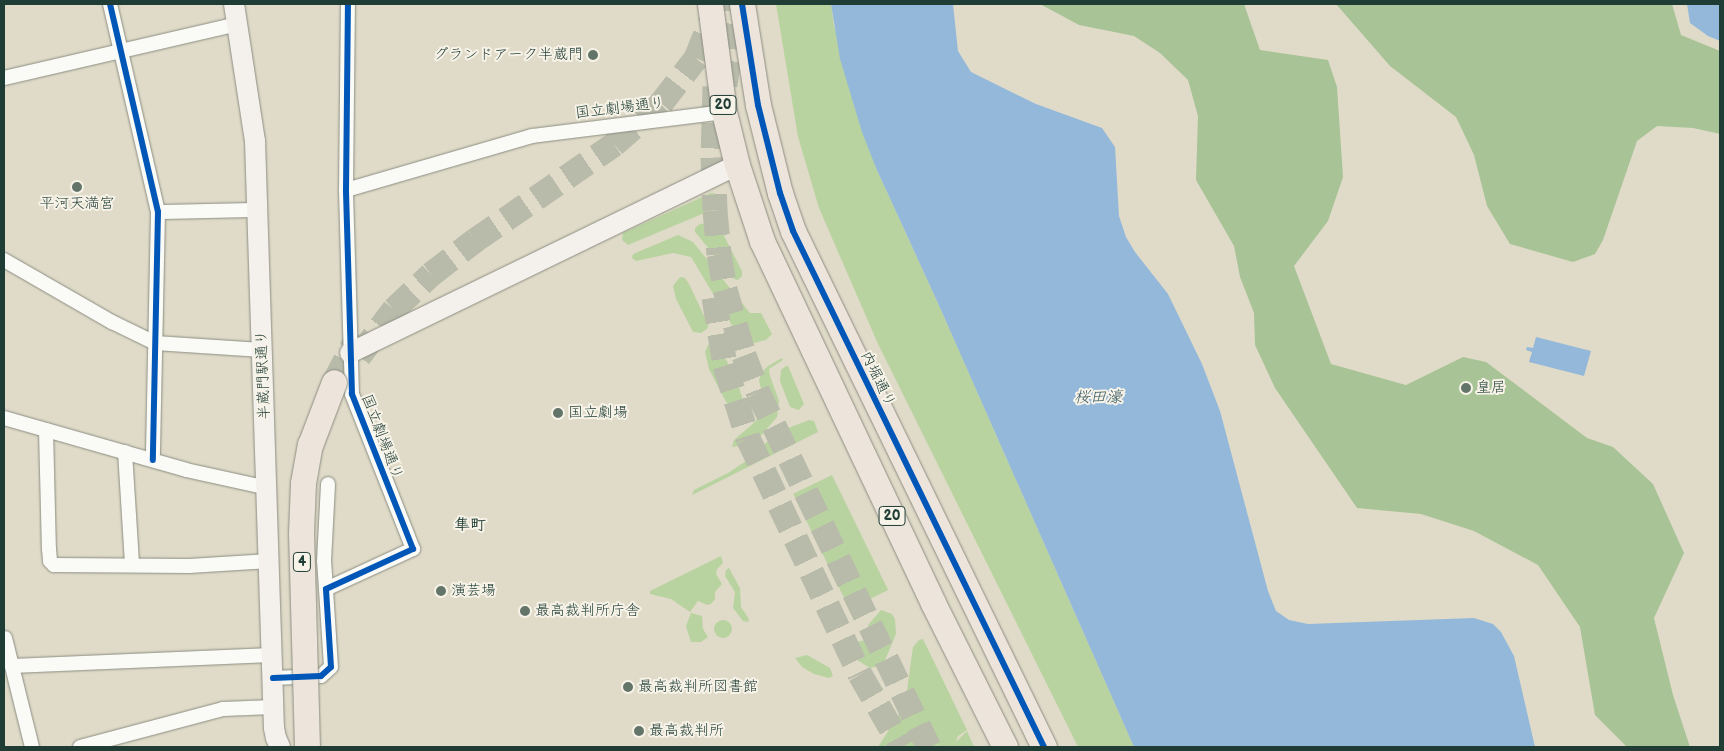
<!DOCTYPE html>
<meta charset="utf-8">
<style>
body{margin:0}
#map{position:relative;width:1724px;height:751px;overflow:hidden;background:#e0dbc8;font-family:"Balsamiq Sans","Klee One",sans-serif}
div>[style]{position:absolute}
.green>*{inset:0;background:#b8d39f;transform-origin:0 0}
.round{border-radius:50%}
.forest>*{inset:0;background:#a8c396}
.water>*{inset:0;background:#94b8da}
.highway-tunnel>*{height:25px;margin-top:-12.5px;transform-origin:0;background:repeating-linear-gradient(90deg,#b9bbaa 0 25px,transparent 0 37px)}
.roads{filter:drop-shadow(0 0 1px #8b8d82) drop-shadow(0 0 1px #8b8d82)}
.street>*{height:14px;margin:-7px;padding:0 7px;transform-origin:7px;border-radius:7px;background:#fafaf7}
.secondary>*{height:20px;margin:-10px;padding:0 10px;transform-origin:10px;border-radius:10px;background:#f4f1ed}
.highway>*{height:25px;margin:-12.5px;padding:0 12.5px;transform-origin:12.5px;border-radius:12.5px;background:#ede4dc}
.bridges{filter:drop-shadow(0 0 1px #8b8d82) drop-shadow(0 0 1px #8b8d82)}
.highway-bridge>*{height:25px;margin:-12.5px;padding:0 12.5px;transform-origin:12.5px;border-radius:12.5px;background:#ede4dc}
.cycleway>*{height:6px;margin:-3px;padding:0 3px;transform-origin:3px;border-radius:3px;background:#0057b8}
.dots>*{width:14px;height:14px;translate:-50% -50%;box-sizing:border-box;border:2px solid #f7f3e8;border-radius:50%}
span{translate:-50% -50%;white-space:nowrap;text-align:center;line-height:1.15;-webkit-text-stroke:4px #f7f3e8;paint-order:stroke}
.shield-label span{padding:1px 4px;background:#f7f3e8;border:1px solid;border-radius:4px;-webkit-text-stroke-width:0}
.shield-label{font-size:14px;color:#1f3d34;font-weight:700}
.poi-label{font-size:15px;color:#1f3d34}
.right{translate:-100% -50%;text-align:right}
.left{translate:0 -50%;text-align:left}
.street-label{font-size:15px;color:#1f3d34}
.water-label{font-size:16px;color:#34585f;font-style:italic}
.neighbourhood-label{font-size:16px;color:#1f3d34;font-weight:700}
.frame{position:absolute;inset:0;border:5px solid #1f3d34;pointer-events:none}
</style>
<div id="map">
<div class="green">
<i style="clip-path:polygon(776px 4px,831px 4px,834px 26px,876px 168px,937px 301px,1134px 747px,1078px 747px,878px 344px,819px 208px,798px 137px)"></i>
<i style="clip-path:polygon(711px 193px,714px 193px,719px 202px,714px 209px,628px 245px,622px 240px,623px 233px)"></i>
<i style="clip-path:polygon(712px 223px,720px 228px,742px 271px,742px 276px,738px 280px,734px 279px,695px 232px,695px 228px,700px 224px)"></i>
<i style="clip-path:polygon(678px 235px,693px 242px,750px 313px,761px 313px,772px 334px,766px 340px,750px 344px,739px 337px,691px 257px,673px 253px,636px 261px,632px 258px,633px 254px)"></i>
<i style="clip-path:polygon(680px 277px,685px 278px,689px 284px,708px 324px,708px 328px,701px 333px,693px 332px,676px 299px,673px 286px)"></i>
<i style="clip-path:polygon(714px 343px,718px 345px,736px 378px,743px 400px,743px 405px,736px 411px,730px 408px,725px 400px,709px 369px,705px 352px,708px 345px)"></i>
<i style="clip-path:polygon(782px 358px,783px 360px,769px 369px,770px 376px,779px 401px,777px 417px,759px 438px,744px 445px,732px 447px,734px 440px,756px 421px,763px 409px,764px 400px,759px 381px,761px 373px,768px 366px)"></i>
<i style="clip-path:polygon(786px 366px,788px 366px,804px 404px,799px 410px,790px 407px,780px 381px,781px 370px)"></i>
<i style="clip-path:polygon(809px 420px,814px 421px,818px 432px,692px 495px,694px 490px,728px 473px,746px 461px,778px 432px)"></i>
<i style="left:832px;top:475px;width:128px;height:43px;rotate:64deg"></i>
<i style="clip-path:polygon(721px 556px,723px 563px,717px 569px,716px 574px,722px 584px,715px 592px,715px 599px,711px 604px,707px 605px,698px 601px,690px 612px,671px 599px,650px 594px,650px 591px)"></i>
<i style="clip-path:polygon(729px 568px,740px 588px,741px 607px,749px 619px,748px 622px,743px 621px,733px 608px,735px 592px,725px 576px,726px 570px)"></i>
<i style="clip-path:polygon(881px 610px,892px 614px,895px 619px,896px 634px,883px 665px,870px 668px,854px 658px,843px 645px,870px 639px,868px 625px)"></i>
<i style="clip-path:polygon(691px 613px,702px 616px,703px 629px,708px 637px,701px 642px,691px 642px,686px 626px)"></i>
<i class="round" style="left:714px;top:620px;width:18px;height:18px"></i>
<i style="clip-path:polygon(923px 639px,967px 730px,958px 736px,956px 742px,967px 731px,974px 747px,936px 747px,942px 743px,934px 747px,878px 747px,899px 714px,907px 690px,913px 647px,919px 640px)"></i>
<i style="clip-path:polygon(807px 655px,830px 668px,833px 676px,829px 678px,814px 674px,802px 667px,795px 658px)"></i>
</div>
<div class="forest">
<i style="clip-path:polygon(1040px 4px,1244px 4px,1260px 50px,1328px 60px,1337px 87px,1343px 177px,1328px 221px,1294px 266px,1331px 364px,1406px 385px,1463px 357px,1486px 362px,1587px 438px,1613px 447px,1653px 484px,1684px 553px,1654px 618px,1673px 695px,1690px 747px,1627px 747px,1595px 715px,1580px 627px,1538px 565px,1474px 531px,1421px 514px,1357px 508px,1275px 388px,1255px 345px,1254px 313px,1240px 277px,1234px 246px,1196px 180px,1198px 116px,1188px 80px,1160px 53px,1134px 36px,1079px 25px)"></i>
<i style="clip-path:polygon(1336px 4px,1672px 4px,1681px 35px,1720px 51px,1720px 134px,1693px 128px,1657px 126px,1637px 141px,1603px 240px,1595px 254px,1573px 262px,1510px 244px,1487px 206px,1474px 155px,1456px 117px,1390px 66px)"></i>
</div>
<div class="water">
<i style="clip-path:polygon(831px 4px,953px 4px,958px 51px,971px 72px,1036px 104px,1102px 128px,1115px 147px,1119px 216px,1126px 237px,1135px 252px,1168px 294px,1202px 364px,1220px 411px,1268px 591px,1276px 611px,1289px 620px,1308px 624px,1474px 618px,1493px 624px,1501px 632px,1514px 656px,1535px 747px,1134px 747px,937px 301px,876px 168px,862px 132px,840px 59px)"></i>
<i style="clip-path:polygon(1687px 4px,1720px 4px,1720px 41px,1708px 36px,1690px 23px)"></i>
<i style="clip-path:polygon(1536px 337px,1591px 351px,1584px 376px,1529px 362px,1532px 352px,1526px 350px,1527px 347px,1533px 348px)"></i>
</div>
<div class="highway-tunnel">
<i style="left:725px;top:85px;width:82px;rotate:-82.3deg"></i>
<i style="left:715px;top:86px;width:71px;rotate:91.6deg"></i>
<i style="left:713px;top:157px;width:53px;rotate:87.8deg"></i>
<i style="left:715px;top:210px;width:44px;rotate:84.8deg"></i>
<i style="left:719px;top:254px;width:36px;rotate:80deg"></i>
<i style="left:725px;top:289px;width:69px;rotate:73.9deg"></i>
<i style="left:744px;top:355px;width:40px;rotate:69deg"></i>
<i style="left:758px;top:392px;width:394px;rotate:64.3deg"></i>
<i style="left:714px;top:297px;width:69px;rotate:80.8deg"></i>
<i style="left:725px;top:365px;width:77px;rotate:72.5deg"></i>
<i style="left:748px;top:438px;width:261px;rotate:64.6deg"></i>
<i style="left:860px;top:674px;width:84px;rotate:60.1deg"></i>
<i style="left:359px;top:356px;width:59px;rotate:-53.3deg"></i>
<i style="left:394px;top:309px;width:51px;rotate:-43.4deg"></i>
<i style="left:431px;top:274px;width:56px;rotate:-37.7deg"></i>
<i style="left:475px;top:240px;width:169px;rotate:-34.6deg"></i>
<i style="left:614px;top:144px;width:62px;rotate:-41.1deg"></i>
<i style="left:661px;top:103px;width:57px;rotate:-52.1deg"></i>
<i style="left:696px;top:58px;width:48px;rotate:-68.2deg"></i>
<i style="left:334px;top:382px;width:54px;rotate:-62.5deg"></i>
</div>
<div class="roads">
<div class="street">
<i style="left:110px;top:4px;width:213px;rotate:77deg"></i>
<i style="left:158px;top:212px;width:248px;rotate:91.2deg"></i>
<i style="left:4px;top:78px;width:239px;rotate:-13deg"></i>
<i style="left:346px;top:190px;width:194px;rotate:-16.2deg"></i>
<i style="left:532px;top:136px;width:193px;rotate:-7.1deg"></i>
<i style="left:158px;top:212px;width:99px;rotate:-1.2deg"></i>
<i style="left:4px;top:260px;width:125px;rotate:29.9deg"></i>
<i style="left:112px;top:322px;width:48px;rotate:26deg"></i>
<i style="left:155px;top:343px;width:107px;rotate:3.7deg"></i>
<i style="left:4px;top:418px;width:189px;rotate:15.9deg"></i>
<i style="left:186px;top:470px;width:84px;rotate:12.4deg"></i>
<i style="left:46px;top:430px;width:119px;rotate:88.6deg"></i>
<i style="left:49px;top:549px;width:12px;rotate:85deg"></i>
<i style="left:50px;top:561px;width:6px;rotate:45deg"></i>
<i style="left:54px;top:565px;width:135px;rotate:0.4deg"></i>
<i style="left:189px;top:566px;width:81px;rotate:-3.5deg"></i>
<i style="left:125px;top:452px;width:112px;rotate:86.4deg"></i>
<i style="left:326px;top:589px;width:28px;rotate:-94deg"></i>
<i style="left:324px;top:561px;width:77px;rotate:-87deg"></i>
<i style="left:5px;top:638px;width:112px;rotate:76.1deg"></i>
<i style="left:12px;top:666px;width:260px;rotate:-2.4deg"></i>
<i style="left:273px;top:678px;width:48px;rotate:-2.4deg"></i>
<i style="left:321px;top:676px;width:13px;rotate:-42deg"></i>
<i style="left:331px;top:667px;width:78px;rotate:-93.7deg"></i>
<i style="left:326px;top:589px;width:96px;rotate:-24.7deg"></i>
<i style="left:413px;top:549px;width:167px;rotate:-111.5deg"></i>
<i style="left:352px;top:394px;width:204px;rotate:-91.7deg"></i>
<i style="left:346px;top:190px;width:186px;rotate:-89.4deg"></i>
<i style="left:80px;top:747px;width:148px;rotate:-14.9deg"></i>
<i style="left:223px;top:709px;width:50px;rotate:-2.3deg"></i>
</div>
<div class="secondary">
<i style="left:234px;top:4px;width:139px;rotate:81.3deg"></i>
<i style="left:255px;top:141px;width:587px;rotate:88.15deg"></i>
<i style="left:274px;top:728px;width:10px;rotate:79deg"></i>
<i style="left:276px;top:738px;width:10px;rotate:66deg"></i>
<i style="left:350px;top:353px;width:430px;rotate:-25.9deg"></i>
</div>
<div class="highway">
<i style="left:710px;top:4px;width:109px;rotate:82.6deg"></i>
<i style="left:724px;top:112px;width:55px;rotate:76.2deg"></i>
<i style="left:737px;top:165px;width:80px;rotate:71.8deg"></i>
<i style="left:762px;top:241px;width:400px;rotate:64.7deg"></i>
<i style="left:933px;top:603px;width:161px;rotate:63.4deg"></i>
<i style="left:742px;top:4px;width:102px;rotate:81deg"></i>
<i style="left:758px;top:105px;width:91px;rotate:76deg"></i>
<i style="left:780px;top:193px;width:40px;rotate:71.1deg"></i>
<i style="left:793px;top:231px;width:574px;rotate:64.06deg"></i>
</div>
</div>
<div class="bridges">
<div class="highway-bridge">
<i style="left:307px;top:747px;width:214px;rotate:-91.6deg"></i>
<i style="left:301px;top:533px;width:50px;rotate:-87.7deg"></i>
<i style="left:303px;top:483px;width:39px;rotate:-80deg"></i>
<i style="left:310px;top:445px;width:67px;rotate:-69.1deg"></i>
</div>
</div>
<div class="cycleway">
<i style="left:110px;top:4px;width:213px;rotate:77deg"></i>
<i style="left:158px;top:212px;width:248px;rotate:91.2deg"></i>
<i style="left:742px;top:4px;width:102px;rotate:81deg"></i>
<i style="left:758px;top:105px;width:91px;rotate:76deg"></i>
<i style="left:780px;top:193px;width:40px;rotate:71.1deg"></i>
<i style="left:793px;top:231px;width:574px;rotate:64.06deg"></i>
<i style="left:273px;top:678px;width:48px;rotate:-2.4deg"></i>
<i style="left:321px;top:676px;width:13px;rotate:-42deg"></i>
<i style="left:331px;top:667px;width:78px;rotate:-93.7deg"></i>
<i style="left:326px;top:589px;width:96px;rotate:-24.7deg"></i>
<i style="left:413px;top:549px;width:167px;rotate:-111.5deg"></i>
<i style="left:352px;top:394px;width:204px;rotate:-91.7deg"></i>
<i style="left:346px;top:190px;width:186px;rotate:-89.4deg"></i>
</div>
<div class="dots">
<i style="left:593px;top:55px;background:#637468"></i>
<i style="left:77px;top:187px;background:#637468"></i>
<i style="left:1466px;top:388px;background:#637468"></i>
<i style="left:558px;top:413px;background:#637468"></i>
<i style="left:441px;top:591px;background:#637468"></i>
<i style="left:525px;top:611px;background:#637468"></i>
<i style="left:628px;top:687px;background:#637468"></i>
<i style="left:639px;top:731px;background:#637468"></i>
</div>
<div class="shield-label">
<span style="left:723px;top:105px">20</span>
<span style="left:892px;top:516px">20</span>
<span style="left:302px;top:562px">4</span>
</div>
<div class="poi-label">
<span class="right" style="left:583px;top:55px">グランドアーク半蔵門</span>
<span style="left:77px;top:204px">平河天満宮</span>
<span class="left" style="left:1476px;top:388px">皇居</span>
<span class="left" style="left:568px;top:413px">国立劇場</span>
<span class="left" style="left:451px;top:591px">演芸場</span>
<span class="left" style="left:535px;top:611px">最高裁判所庁舎</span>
<span class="left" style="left:638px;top:687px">最高裁判所図書館</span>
<span class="left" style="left:649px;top:731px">最高裁判所</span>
</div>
<div class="street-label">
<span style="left:620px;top:108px;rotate:-7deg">国立劇場通り</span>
<span style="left:263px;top:375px;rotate:-92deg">半蔵門駅通り</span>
<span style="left:878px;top:379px;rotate:64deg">内堀通り</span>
<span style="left:382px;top:437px;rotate:69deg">国立劇場通り</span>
</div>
<div class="water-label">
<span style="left:1098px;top:398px">桜田濠</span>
</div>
<div class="neighbourhood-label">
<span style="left:470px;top:526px">隼町</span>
</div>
<div class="frame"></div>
</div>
